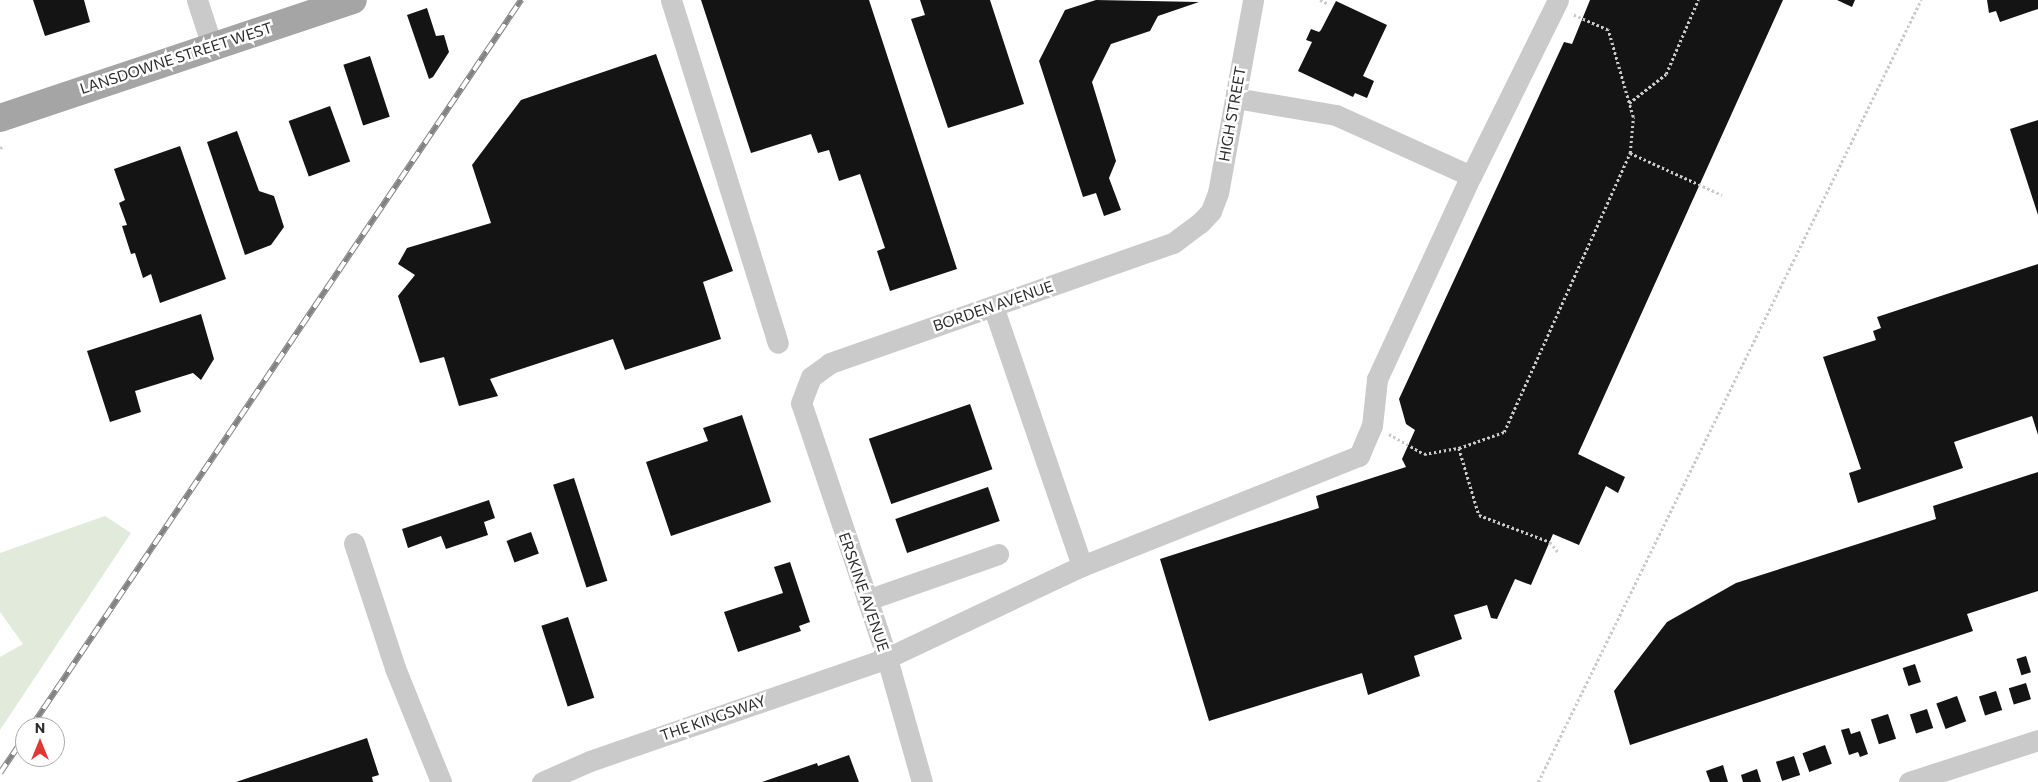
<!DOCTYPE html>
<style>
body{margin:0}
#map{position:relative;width:2038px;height:782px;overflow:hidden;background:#fff;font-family:Commissioner,sans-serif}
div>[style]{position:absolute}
.green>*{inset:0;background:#e2eadb}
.building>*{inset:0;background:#141414;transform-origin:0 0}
.path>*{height:2.5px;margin-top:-1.25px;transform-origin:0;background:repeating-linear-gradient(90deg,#cacaca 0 2.5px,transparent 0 5px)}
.minor>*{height:21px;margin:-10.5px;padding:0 10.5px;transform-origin:10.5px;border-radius:10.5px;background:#cacaca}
.major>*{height:28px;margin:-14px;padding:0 14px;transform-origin:14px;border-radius:14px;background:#a5a5a5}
.rail>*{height:5.5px;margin-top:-2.75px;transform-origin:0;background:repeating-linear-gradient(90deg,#fff 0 11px,#828282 0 22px);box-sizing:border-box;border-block:1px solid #828282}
span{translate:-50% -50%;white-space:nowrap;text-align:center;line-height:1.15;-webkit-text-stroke:5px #fff;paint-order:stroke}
.street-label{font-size:15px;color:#2d2d2d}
.north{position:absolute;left:15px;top:717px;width:50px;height:50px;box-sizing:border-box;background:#fff;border:1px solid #ababab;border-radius:50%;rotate:0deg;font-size:14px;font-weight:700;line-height:20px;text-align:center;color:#2d2d2d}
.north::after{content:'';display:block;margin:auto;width:18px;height:22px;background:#df3834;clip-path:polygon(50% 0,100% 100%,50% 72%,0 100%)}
</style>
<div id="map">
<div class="green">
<i style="clip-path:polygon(105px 516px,131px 533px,0 730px,0 657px,23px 644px,0 612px,0 553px)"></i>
</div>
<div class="building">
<i style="clip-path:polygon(33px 0,84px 0,90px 22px,45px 36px)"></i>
<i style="clip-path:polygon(701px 0,869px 0,957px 269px,890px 291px,877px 251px,885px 248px,860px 174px,839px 181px,829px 150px,818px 153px,811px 134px,751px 153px)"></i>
<i style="clip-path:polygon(920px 0,990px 0,1024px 104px,948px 128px,911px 19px,925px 15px)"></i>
<i style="clip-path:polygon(1096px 0,1199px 2px,1158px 16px,1150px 31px,1111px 44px,1092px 82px,1116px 161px,1109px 178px,1121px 210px,1104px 216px,1096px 193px,1083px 197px,1039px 61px,1065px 10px)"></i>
<i style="clip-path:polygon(1590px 0,1783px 0,1578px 454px,1625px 477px,1618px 493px,1606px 486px,1579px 545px,1553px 534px,1531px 585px,1515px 579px,1497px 619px,1491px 618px,1487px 605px,1454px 615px,1462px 639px,1414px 656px,1420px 676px,1368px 695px,1362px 673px,1209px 721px,1160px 559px,1319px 508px,1316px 496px,1406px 467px,1402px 459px,1415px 430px,1406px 424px,1399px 399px,1564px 42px,1572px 44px)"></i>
<i style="clip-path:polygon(1837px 0,1855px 0,1852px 7px)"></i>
<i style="clip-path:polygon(1987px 0,2038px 0,2038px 9px,2000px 22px,1996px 11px,1989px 13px)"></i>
<i style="clip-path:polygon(1336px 1px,1387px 25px,1363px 76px,1374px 81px,1367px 98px,1355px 93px,1353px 97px,1298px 71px,1312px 42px,1306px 40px,1311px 29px,1319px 32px,1321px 30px)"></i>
<i style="clip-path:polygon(427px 8px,436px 36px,444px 35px,449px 52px,433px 77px,429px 79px,407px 15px)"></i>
<i style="clip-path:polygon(656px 54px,733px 271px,703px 282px,721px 339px,625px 370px,613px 339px,490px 379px,498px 396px,459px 406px,444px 357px,420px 363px,398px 296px,415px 275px,398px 264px,407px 248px,491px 223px,472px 165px,521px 100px)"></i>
<i style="left:370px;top:56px;width:64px;height:28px;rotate:72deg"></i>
<i style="left:330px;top:106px;width:59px;height:44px;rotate:70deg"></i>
<i style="clip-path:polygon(2038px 120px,2038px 215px,2010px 129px)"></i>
<i style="clip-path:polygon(237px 131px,259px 191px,274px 196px,284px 227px,271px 245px,245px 255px,207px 142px)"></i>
<i style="clip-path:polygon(180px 146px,226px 279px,160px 303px,151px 274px,143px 278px,135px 253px,131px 254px,122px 226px,127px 225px,119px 203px,125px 200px,114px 169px)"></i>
<i style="clip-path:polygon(2038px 264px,2038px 435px,2032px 416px,1954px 442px,1963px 468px,1858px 503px,1849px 473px,1861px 469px,1823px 357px,1876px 340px,1873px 331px,1881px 328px,1877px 317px)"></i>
<i style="clip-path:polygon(201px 314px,214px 359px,201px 380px,193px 373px,135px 391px,141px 412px,110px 422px,87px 351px)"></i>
<i style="left:970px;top:404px;width:69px;height:107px;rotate:71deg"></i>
<i style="clip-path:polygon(742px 415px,771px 502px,671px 536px,646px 462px,708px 441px,703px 428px)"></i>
<i style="clip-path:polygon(2038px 472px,2038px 591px,1967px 614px,1973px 631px,1630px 745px,1614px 691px,1667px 622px,1736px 583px,1936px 519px,1933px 506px)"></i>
<i style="left:574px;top:478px;width:108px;height:22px;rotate:72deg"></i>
<i style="left:988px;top:487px;width:36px;height:98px;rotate:71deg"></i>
<i style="clip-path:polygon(489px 500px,495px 518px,484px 522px,488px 535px,446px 549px,441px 536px,408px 548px,402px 529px)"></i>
<i style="left:531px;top:532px;width:23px;height:26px;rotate:70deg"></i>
<i style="clip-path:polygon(790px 562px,810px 622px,799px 626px,801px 631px,738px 652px,724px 612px,783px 593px,774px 567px)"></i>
<i style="left:568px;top:617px;width:85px;height:28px;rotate:72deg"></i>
<i style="left:2026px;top:656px;width:17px;height:10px;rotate:73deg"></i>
<i style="left:1915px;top:664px;width:19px;height:13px;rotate:72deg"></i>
<i style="left:2026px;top:683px;width:17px;height:18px;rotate:73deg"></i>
<i style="left:1996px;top:691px;width:20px;height:18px;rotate:72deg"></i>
<i style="left:1957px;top:696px;width:27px;height:22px;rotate:70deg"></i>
<i style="left:1927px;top:709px;width:20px;height:18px;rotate:72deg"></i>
<i style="left:1888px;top:714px;width:26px;height:18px;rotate:72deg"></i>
<i style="clip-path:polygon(1849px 728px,1851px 734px,1860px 731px,1868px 754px,1860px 757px,1858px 752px,1849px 755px,1841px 730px)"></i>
<i style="clip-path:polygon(367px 738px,379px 775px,372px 777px,373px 782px,236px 782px)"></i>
<i style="left:1825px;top:745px;width:20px;height:24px;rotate:70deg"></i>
<i style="clip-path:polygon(849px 755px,859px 782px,762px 782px,817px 763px,818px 766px)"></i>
<i style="left:1794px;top:756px;width:20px;height:19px;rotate:72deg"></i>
<i style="clip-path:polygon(1723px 765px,1728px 782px,1710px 782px,1706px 771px)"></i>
<i style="clip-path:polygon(1757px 769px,1761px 782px,1743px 782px,1741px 775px)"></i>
</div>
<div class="path">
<i style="left:1320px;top:0;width:10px;rotate:24deg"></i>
<i style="left:1629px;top:103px;width:47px;rotate:-38.1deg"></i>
<i style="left:1666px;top:74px;width:81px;rotate:-66.6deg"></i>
<i style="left:0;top:148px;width:5px;rotate:-22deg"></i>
<i style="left:1630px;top:153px;width:101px;rotate:24.5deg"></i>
<i style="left:1389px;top:434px;width:40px;rotate:29.7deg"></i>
<i style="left:1424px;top:454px;width:36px;rotate:-10deg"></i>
<i style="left:1459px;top:448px;width:48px;rotate:-19.6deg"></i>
<i style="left:1504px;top:432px;width:306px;rotate:-65.7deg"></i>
<i style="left:1630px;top:153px;width:36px;rotate:-85deg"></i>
<i style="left:1633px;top:117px;width:91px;rotate:-106deg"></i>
<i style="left:1608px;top:30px;width:40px;rotate:-156.6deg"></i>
<i style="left:1459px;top:448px;width:70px;rotate:73.4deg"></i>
<i style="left:1479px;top:515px;width:76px;rotate:20.8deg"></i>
<i style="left:1550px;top:542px;width:14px;rotate:51deg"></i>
<i style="left:1538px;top:782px;width:871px;rotate:-63.91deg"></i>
</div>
<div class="minor">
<i style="left:197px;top:0;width:48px;rotate:71.9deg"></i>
<i style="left:671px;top:0;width:359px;rotate:72.7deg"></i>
<i style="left:1471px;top:176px;width:196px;rotate:-63.7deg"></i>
<i style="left:993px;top:306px;width:275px;rotate:71.1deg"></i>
<i style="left:354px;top:543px;width:132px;rotate:71.8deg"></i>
<i style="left:395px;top:668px;width:123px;rotate:68deg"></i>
<i style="left:867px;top:600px;width:139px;rotate:-19.3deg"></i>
<i style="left:542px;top:782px;width:52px;rotate:-23.6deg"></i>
<i style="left:590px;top:761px;width:314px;rotate:-19.1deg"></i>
<i style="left:887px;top:658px;width:216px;rotate:-25.3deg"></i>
<i style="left:1082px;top:566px;width:298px;rotate:-21.7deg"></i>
<i style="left:1359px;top:456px;width:33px;rotate:-67deg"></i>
<i style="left:1372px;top:426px;width:47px;rotate:-83.9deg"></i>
<i style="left:1377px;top:379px;width:224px;rotate:-65.2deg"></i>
<i style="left:1471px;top:176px;width:148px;rotate:-155.7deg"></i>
<i style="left:1336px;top:115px;width:102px;rotate:-170.4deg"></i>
<i style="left:922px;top:782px;width:129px;rotate:-105.8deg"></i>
<i style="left:887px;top:658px;width:269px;rotate:-108.6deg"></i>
<i style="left:801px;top:403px;width:28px;rotate:-69deg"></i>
<i style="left:811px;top:377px;width:24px;rotate:-36deg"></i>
<i style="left:830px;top:363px;width:363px;rotate:-19.3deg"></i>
<i style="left:1173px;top:243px;width:34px;rotate:-37deg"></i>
<i style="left:1200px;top:223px;width:16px;rotate:-47deg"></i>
<i style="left:1211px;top:211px;width:19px;rotate:-69deg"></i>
<i style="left:1218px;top:193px;width:196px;rotate:-79.7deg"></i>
<i style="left:1909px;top:782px;width:136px;rotate:-18deg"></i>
</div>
<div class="major">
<i style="left:0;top:118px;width:372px;rotate:-18.5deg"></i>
</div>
<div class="rail">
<i style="left:31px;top:727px;width:877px;rotate:-56.02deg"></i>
<i style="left:0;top:773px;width:45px;rotate:-56deg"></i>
</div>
<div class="street-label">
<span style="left:176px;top:58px;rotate:-18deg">LANSDOWNE STREET WEST</span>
<span style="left:1232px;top:114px;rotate:-80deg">HIGH STREET</span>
<span style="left:993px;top:306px;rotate:-19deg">BORDEN AVENUE</span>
<span style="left:864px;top:592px;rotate:71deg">ERSKINE AVENUE</span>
<span style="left:713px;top:718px;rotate:-19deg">THE KINGSWAY</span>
</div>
<div class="north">N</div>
</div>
